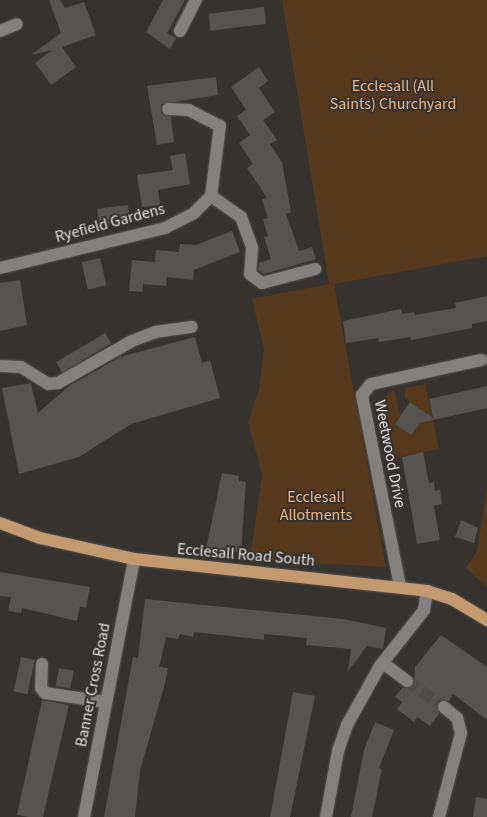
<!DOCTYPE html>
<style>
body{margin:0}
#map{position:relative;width:487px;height:817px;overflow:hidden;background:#35322f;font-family:"Source Sans 3",sans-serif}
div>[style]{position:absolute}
.green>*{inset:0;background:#56391d}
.building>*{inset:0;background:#565350;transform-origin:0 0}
.minor-tunnel>*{height:12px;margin-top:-6px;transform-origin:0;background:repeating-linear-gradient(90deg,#4f4c49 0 12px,transparent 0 18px)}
.roads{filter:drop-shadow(0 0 1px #53514e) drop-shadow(0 0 1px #53514e)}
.minor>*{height:12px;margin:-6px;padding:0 6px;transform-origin:6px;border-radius:6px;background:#83807d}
.major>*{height:12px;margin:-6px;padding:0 6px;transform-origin:6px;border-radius:6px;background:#c3996f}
span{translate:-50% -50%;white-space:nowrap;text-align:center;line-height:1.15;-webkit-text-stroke:4px #35322f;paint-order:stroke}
.park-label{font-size:16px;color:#edb580}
.street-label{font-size:16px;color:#e0dedc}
</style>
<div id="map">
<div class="green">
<i style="clip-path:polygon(282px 0,487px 0,487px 256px,334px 284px,386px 567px,250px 560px,262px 474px,248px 422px,259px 389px,264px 349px,252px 299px,329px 284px)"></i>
<i style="clip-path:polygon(425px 384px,439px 449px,387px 459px,378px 407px,382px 398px,394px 390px,400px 415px,395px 424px,411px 435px,426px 414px,405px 397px,405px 388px)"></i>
<i style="clip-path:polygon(487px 488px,487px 587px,466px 568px,477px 551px)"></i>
</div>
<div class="building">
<i style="clip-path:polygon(49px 0,60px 0,65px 8px,84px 2px,96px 35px,62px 47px,76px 67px,51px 85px,35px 63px,52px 50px,31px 55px,61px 33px)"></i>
<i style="clip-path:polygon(163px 0,185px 0,167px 33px,176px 38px,170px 49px,146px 32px)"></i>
<i style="left:264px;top:7px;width:17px;height:56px;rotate:83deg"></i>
<i style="clip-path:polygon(259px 67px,268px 81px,259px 88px,275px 112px,263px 120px,277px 140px,270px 144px,282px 162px,291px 212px,286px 214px,299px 251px,312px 247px,316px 259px,264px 274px,258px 270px,259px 263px,271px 259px,264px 237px,268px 236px,263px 219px,268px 218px,262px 199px,267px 198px,247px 168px,253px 164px,239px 143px,250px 135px,237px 116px,246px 110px,231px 87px)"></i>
<i style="clip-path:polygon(216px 77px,218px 95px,161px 104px,161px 113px,171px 117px,174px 142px,157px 145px,147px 86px)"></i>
<i style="clip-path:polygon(185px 153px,190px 184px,158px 190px,160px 205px,142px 207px,137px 175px,173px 170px,170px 156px)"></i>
<i style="left:128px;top:205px;width:17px;height:31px;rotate:83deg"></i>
<i style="clip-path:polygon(232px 231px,240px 252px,194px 270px,193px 280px,167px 277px,166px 286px,143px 284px,143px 292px,129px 291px,132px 260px,155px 262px,156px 250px,179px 252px,180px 244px,196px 245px)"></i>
<i style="left:100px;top:258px;width:28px;height:19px;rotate:77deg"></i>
<i style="clip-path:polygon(20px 280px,27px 325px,0 331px,0 283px)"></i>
<i style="clip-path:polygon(487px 296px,487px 321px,472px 324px,472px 328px,411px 340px,410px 337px,379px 342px,378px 338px,346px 343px,343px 321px,401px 309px,402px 314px,414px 312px,415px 315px,456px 308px,455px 303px)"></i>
<i style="left:105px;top:333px;width:12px;height:57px;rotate:59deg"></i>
<i style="clip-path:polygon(195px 337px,202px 363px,210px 360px,220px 398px,131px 424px,79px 457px,19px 474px,2px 388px,31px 383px,38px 413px,69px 386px,122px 356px,123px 360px,123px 356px)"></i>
<i style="clip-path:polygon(487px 386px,487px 408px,420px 423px,411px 435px,395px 424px,410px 402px,433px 418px,429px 399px)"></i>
<i style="clip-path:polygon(423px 452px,429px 483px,434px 482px,435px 491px,440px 490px,442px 504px,434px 506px,440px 540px,417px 544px,402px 457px)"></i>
<i style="clip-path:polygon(222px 473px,239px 476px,239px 481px,246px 482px,241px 552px,206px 549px)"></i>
<i style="clip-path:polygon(461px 520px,478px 528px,474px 543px,455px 537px)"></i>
<i style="clip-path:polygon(0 572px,90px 587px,86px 608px,80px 606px,77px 621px,22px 608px,21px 613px,8px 611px,11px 597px,0 596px)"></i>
<i style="clip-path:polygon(145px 599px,343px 619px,386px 628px,383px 649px,367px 646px,348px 671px,351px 649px,306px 645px,307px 638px,264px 634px,264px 640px,194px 632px,193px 637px,180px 634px,178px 639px,166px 637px,159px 667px,168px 668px,165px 683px,140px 771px,135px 817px,104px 817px,133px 657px,138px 658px)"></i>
<i style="clip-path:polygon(441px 635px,487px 667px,487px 720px,453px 694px,449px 701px,438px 702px,439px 714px,430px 726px,417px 717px,414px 722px,397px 709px,402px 702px,395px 697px,402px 688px,414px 685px,415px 667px)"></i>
<i style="left:21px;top:657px;width:14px;height:35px;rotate:12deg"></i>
<i style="left:59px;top:668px;width:15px;height:18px;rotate:11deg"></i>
<i style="clip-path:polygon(293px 692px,315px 696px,290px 817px,270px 817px)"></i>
<i style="clip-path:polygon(42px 700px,69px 705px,43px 817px,29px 817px,17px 815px)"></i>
<i style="clip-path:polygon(375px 722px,394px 730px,379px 768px,382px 769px,372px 817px,351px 817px,364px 750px)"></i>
<i style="clip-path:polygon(476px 797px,487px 799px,487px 817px,473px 817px)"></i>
</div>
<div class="minor-tunnel">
<i style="left:407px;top:681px;width:45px;rotate:35.1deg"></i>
</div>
<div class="roads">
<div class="minor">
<i style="left:0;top:31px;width:18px;rotate:-22deg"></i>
<i style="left:180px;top:31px;width:35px;rotate:-63deg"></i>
<i style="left:211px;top:196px;width:37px;rotate:35deg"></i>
<i style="left:241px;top:217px;width:33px;rotate:70deg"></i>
<i style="left:252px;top:248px;width:26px;rotate:94deg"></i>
<i style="left:250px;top:274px;width:15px;rotate:37deg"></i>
<i style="left:262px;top:283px;width:55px;rotate:-14.8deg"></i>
<i style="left:0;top:268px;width:170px;rotate:-13.6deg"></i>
<i style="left:165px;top:228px;width:33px;rotate:-27deg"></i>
<i style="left:194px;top:213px;width:24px;rotate:-45deg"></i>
<i style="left:211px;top:196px;width:71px;rotate:-82.7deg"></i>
<i style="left:220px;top:126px;width:35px;rotate:-153deg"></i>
<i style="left:189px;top:110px;width:21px;rotate:-177deg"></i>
<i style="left:0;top:366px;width:21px;rotate:3deg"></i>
<i style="left:21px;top:367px;width:32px;rotate:32deg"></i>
<i style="left:48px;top:384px;width:10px;rotate:-6deg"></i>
<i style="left:58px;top:383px;width:85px;rotate:-29.6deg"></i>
<i style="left:132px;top:341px;width:25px;rotate:-21deg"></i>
<i style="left:155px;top:332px;width:37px;rotate:-8deg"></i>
<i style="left:400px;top:586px;width:195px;rotate:-101.3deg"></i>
<i style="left:362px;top:395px;width:14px;rotate:-51deg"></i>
<i style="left:371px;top:384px;width:113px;rotate:-12.3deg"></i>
<i style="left:383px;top:663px;width:30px;rotate:37deg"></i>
<i style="left:42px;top:664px;width:24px;rotate:92deg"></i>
<i style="left:41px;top:688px;width:6px;rotate:51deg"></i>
<i style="left:45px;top:693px;width:61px;rotate:8.5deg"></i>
<i style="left:84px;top:817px;width:263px;rotate:-79deg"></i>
<i style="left:326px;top:817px;width:67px;rotate:-79.7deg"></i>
<i style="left:338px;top:751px;width:28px;rotate:-71deg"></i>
<i style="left:347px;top:725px;width:68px;rotate:-60.8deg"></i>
<i style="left:380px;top:666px;width:71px;rotate:-51.8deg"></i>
<i style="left:424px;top:610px;width:19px;rotate:-81deg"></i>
<i style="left:439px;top:817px;width:87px;rotate:-75.3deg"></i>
<i style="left:461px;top:733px;width:16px;rotate:-105deg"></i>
<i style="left:457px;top:718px;width:17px;rotate:-140deg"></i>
</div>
<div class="major">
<i style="left:0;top:523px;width:43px;rotate:20.6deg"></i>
<i style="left:40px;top:538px;width:96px;rotate:12.6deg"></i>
<i style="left:134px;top:559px;width:295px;rotate:6.2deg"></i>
<i style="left:427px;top:591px;width:26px;rotate:18deg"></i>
<i style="left:452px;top:599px;width:41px;rotate:31deg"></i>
</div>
</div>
<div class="park-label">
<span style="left:393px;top:95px">Ecclesall (All<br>Saints) Churchyard</span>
<span style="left:316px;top:506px">Ecclesall<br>Allotments</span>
</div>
<div class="street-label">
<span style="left:110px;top:223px;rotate:-15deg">Ryefield Gardens</span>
<span style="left:390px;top:454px;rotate:79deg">Weetwood Drive</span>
<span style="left:246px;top:555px;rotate:5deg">Ecclesall Road South</span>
<span style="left:93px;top:685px;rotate:-79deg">Banner Cross Road</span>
</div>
</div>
